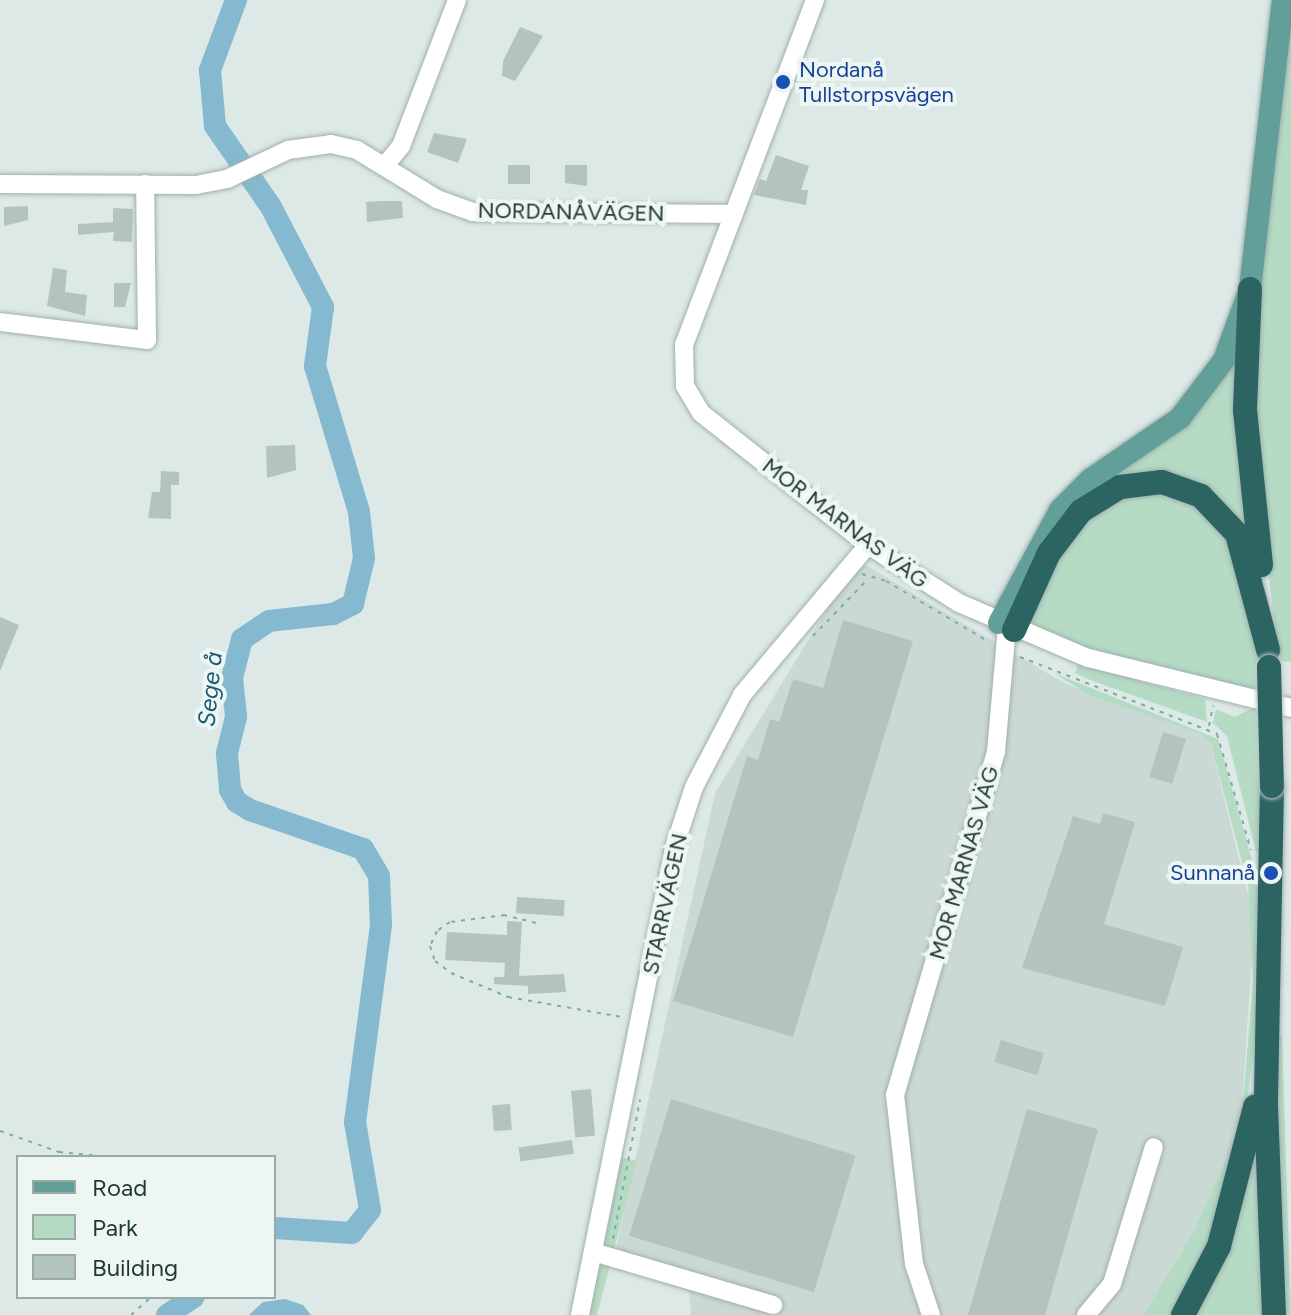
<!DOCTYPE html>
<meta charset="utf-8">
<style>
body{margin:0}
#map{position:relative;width:1291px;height:1315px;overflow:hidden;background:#dde9e6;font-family:Figtree,sans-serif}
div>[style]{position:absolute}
.built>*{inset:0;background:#cbd9d5}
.green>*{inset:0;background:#b5dbc5}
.water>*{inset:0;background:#84b9cf}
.river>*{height:22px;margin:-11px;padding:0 11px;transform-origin:11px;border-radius:11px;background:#84b9cf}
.building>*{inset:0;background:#b3c4bf;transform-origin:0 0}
.path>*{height:2px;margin-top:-1px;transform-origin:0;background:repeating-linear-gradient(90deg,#7dada5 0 4px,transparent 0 10px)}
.roads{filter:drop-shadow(0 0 2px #a0b0ad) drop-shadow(0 0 2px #a0b0ad)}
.minor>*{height:18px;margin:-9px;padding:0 9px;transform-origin:9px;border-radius:9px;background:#fff}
.major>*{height:22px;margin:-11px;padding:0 11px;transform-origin:11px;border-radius:11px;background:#619f98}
.highway>*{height:24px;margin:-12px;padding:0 12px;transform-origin:12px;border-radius:12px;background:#2b6461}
.bridges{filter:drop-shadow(0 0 2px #bcc3c2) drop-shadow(0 0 2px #bcc3c2)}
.highway-bridge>*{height:24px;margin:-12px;padding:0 12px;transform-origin:12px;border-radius:12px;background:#2b6461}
.dots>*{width:22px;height:22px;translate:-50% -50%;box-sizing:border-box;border:4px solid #edf6f3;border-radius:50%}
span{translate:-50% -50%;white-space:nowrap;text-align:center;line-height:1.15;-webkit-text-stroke:8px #edf6f3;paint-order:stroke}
.transit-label{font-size:22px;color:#164399}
.left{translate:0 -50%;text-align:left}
.right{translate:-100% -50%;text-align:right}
.street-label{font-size:22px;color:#1f3835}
.water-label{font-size:24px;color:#1a5873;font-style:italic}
.legend{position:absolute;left:16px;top:1155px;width:260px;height:144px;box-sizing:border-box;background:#edf6f3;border:2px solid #9baaa7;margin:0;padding:10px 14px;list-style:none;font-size:24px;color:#1f3835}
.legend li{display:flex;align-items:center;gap:16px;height:40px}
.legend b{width:40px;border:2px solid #9baaa7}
</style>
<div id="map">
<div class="built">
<i style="clip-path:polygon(864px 564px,1064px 683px,1201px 734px,1211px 745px,1254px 919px,1241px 1126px,1192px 1234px,1143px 1315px,691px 1315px,689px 1290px,612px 1267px,715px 793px,854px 565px)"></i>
</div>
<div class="green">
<i style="clip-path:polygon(1291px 0,1291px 662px,1279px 661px,1251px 429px,1266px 206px)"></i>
<i style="clip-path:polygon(1237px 345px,1251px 544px,1177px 479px,1060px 519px,1119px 467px)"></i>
<i style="clip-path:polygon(1162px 488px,1220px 520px,1259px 644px,1263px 695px,1071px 646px,1032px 625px,1043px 578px,1096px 505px)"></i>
<i style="clip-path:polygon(1078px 664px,1205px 699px,1207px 722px,1090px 680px,1075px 673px)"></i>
<i style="clip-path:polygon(1054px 673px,1218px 739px,1253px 863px,1254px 885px,1260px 886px,1255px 1038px,1243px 1134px,1222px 1213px,1175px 1315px,1143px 1315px,1192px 1234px,1241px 1126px,1253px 981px,1248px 885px,1211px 744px,1201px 734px,1087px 694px)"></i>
<i style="clip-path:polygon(1253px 708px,1262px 709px,1261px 852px,1256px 852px,1227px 736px,1213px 723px,1216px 709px,1234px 717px)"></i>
<i style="clip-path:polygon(1275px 1035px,1282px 1035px,1291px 1315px,1280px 1315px)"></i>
<i style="clip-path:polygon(1260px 1122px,1268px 1315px,1191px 1315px)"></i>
<i style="clip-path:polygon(619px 1157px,637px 1161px,597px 1315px,587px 1315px)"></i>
</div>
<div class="water">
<i style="clip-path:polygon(285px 1299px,303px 1305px,311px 1315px,249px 1315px,263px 1302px)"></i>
</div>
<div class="river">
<i style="left:236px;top:0;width:75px;rotate:110.4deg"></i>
<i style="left:210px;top:70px;width:56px;rotate:84.9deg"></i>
<i style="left:215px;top:126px;width:98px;rotate:55.3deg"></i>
<i style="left:271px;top:207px;width:113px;rotate:62.5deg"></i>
<i style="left:323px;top:307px;width:60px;rotate:97.7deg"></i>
<i style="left:315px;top:366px;width:152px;rotate:73.2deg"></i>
<i style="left:359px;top:512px;width:46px;rotate:83.8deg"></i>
<i style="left:364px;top:558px;width:47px;rotate:103.4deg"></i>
<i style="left:353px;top:604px;width:22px;rotate:153deg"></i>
<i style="left:333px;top:614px;width:64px;rotate:173.8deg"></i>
<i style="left:269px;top:621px;width:32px;rotate:146deg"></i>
<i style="left:242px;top:639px;width:40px;rotate:104.4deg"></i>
<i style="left:232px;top:678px;width:39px;rotate:84deg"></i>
<i style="left:236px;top:717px;width:38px;rotate:104deg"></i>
<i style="left:227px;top:754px;width:36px;rotate:85deg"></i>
<i style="left:230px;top:790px;width:14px;rotate:60deg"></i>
<i style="left:237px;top:802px;width:15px;rotate:32deg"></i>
<i style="left:250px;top:810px;width:120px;rotate:19deg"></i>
<i style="left:363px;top:849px;width:31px;rotate:59deg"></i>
<i style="left:379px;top:876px;width:49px;rotate:87.7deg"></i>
<i style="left:381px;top:925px;width:199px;rotate:97.5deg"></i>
<i style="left:355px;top:1122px;width:89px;rotate:80.3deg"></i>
<i style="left:370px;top:1210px;width:29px;rotate:128deg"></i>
<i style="left:352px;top:1233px;width:78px;rotate:-176.3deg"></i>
<i style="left:167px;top:1315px;width:32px;rotate:-34deg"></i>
</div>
<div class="building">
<i style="clip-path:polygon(520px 27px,543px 36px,515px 81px,502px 76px,503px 61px)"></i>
<i style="clip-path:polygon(434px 133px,467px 139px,458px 163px,427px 152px)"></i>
<i style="clip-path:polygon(776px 155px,809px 166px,801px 190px,808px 190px,806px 205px,754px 195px,760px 179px,766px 181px)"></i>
<i style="left:508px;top:165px;width:22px;height:19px"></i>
<i style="clip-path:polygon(565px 165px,587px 165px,587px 186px,565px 183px)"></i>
<i style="clip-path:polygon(382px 201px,402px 201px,403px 218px,367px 222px,366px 202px)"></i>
<i style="clip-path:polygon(28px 206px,28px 220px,4px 226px,4px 207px)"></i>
<i style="clip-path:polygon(113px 208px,133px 209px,132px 242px,113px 241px,114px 232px,78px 235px,78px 224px,113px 222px)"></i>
<i style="clip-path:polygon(53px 268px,67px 270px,65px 292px,87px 295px,85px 316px,47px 306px)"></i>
<i style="clip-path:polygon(114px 283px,131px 283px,125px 307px,114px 307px)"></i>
<i style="clip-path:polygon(295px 445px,296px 470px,267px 478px,266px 446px)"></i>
<i style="clip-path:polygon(161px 471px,179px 472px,179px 485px,171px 485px,171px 519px,148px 518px,152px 492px,160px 492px)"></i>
<i style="clip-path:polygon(0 617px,19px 625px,0 671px)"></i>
<i style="clip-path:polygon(843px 620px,913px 641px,793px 1037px,673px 1001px,747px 756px,758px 760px,770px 719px,779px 722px,793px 679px,823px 688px)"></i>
<i style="left:1163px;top:732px;width:24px;height:47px;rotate:17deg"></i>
<i style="clip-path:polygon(1103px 813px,1135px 822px,1104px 924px,1183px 947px,1165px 1006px,1022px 968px,1073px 816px,1100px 824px)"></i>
<i style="left:517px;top:897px;width:48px;height:16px;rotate:4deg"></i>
<i style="clip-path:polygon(507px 921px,522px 922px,519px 976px,564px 974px,566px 992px,528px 994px,528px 986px,494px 984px,494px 977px,504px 977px,505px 963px,445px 960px,447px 932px,507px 935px)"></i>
<i style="left:1001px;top:1040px;width:45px;height:23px;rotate:17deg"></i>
<i style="left:591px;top:1089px;width:47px;height:20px;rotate:85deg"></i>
<i style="left:671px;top:1099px;width:193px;height:143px;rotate:17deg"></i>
<i style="left:510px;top:1104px;width:26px;height:18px;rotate:86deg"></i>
<i style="left:1027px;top:1109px;width:74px;height:215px;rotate:16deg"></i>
<i style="left:572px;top:1140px;width:14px;height:54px;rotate:82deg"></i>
</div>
<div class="path">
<i style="left:862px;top:574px;width:25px;rotate:16deg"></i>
<i style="left:886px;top:581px;width:120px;rotate:30.6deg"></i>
<i style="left:813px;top:636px;width:79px;rotate:-46deg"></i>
<i style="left:1020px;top:657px;width:212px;rotate:21.3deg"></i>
<i style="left:1217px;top:734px;width:121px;rotate:73.7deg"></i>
<i style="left:1209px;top:726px;width:21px;rotate:-79deg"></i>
<i style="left:536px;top:923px;width:32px;rotate:-166deg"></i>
<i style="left:505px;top:915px;width:55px;rotate:172.7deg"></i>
<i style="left:450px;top:922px;width:16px;rotate:145deg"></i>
<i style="left:437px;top:931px;width:17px;rotate:115deg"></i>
<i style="left:430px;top:946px;width:16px;rotate:72deg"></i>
<i style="left:435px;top:961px;width:20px;rotate:37deg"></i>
<i style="left:451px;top:973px;width:62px;rotate:22.8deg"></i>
<i style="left:508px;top:997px;width:117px;rotate:9.9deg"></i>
<i style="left:0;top:1131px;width:63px;rotate:19.6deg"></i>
<i style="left:59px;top:1152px;width:51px;rotate:5.6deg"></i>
<i style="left:613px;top:1239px;width:142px;rotate:-79deg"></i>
<i style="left:131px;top:1315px;width:27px;rotate:-42deg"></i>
</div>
<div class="roads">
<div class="minor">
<i style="left:815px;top:0;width:369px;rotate:110.8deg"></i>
<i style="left:684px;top:345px;width:41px;rotate:88.6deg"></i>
<i style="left:685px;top:386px;width:31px;rotate:59deg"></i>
<i style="left:701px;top:413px;width:213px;rotate:38.3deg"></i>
<i style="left:868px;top:545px;width:108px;rotate:32.5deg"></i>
<i style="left:959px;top:603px;width:140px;rotate:23.1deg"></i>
<i style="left:1088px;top:658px;width:209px;rotate:13.8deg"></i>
<i style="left:386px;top:164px;width:23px;rotate:-50deg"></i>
<i style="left:401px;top:146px;width:156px;rotate:-69deg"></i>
<i style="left:0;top:184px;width:196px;rotate:0.3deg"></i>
<i style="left:196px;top:185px;width:32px;rotate:-11deg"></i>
<i style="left:227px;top:179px;width:68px;rotate:-25.4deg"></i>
<i style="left:288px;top:150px;width:43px;rotate:-7.9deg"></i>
<i style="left:331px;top:144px;width:27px;rotate:13deg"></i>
<i style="left:357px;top:150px;width:94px;rotate:31.5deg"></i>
<i style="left:437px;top:199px;width:38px;rotate:20deg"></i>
<i style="left:473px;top:212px;width:261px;rotate:0.4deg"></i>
<i style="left:0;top:322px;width:148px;rotate:7deg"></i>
<i style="left:147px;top:340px;width:156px;rotate:-90.7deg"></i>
<i style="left:593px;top:1252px;width:188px;rotate:16.4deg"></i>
<i style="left:580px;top:1315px;width:476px;rotate:-78.6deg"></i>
<i style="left:674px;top:848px;width:64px;rotate:-71.8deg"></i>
<i style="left:694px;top:787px;width:104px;rotate:-62.4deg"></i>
<i style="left:742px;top:695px;width:196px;rotate:-50deg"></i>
<i style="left:931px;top:1315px;width:54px;rotate:-108.4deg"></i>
<i style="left:914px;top:1264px;width:170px;rotate:-96.4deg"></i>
<i style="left:895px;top:1095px;width:358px;rotate:-73.6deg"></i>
<i style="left:996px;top:752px;width:125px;rotate:-85deg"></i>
<i style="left:1086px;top:1315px;width:40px;rotate:-50deg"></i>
<i style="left:1112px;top:1284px;width:143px;rotate:-73deg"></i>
</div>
<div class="major">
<i style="left:999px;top:623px;width:128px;rotate:-61.6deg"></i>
<i style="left:1060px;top:510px;width:44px;rotate:-45deg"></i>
<i style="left:1091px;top:479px;width:108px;rotate:-34.4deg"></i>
<i style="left:1180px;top:418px;width:73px;rotate:-52.8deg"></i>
<i style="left:1224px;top:360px;width:76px;rotate:-69.9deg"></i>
<i style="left:1250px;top:289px;width:291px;rotate:-83.5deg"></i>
</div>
<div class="highway">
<i style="left:1250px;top:289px;width:121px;rotate:92.4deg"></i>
<i style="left:1245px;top:410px;width:156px;rotate:84.1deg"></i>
<i style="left:1014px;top:630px;width:85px;rotate:-65.6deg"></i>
<i style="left:1049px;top:553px;width:53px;rotate:-52.7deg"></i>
<i style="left:1081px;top:511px;width:46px;rotate:-31.6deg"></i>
<i style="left:1120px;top:487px;width:42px;rotate:-6.8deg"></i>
<i style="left:1162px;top:482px;width:41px;rotate:19.7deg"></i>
<i style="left:1201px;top:496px;width:52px;rotate:46.5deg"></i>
<i style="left:1237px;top:534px;width:120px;rotate:75deg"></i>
<i style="left:1272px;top:786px;width:321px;rotate:91.1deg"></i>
<i style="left:1266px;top:1107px;width:208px;rotate:87.8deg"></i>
<i style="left:1183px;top:1315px;width:78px;rotate:-62.4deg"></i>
<i style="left:1219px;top:1246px;width:144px;rotate:-75.5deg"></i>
</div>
</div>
<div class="bridges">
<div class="highway-bridge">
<i style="left:1269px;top:667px;width:119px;rotate:88.6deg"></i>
</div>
</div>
<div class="dots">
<i style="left:783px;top:82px;background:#1a4fb4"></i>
<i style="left:1271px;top:873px;background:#1a4fb4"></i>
</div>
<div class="transit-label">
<span class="left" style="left:799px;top:82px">Nordanå<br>Tullstorpsvägen</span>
<span class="right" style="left:1255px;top:873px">Sunnanå</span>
</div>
<div class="street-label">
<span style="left:571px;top:212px;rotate:1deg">NORDANÅVÄGEN</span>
<span style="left:845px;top:523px;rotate:37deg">MOR MARNAS VÄG</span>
<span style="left:964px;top:863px;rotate:-74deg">MOR MARNAS VÄG</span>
<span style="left:665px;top:904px;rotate:-78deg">STARRVÄGEN</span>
</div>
<div class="water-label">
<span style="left:210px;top:689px;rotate:-84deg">Sege å</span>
</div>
<ul class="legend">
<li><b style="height:10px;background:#619f98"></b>Road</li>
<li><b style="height:22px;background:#b5dbc5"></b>Park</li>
<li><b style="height:22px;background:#b3c4bf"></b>Building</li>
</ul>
</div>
